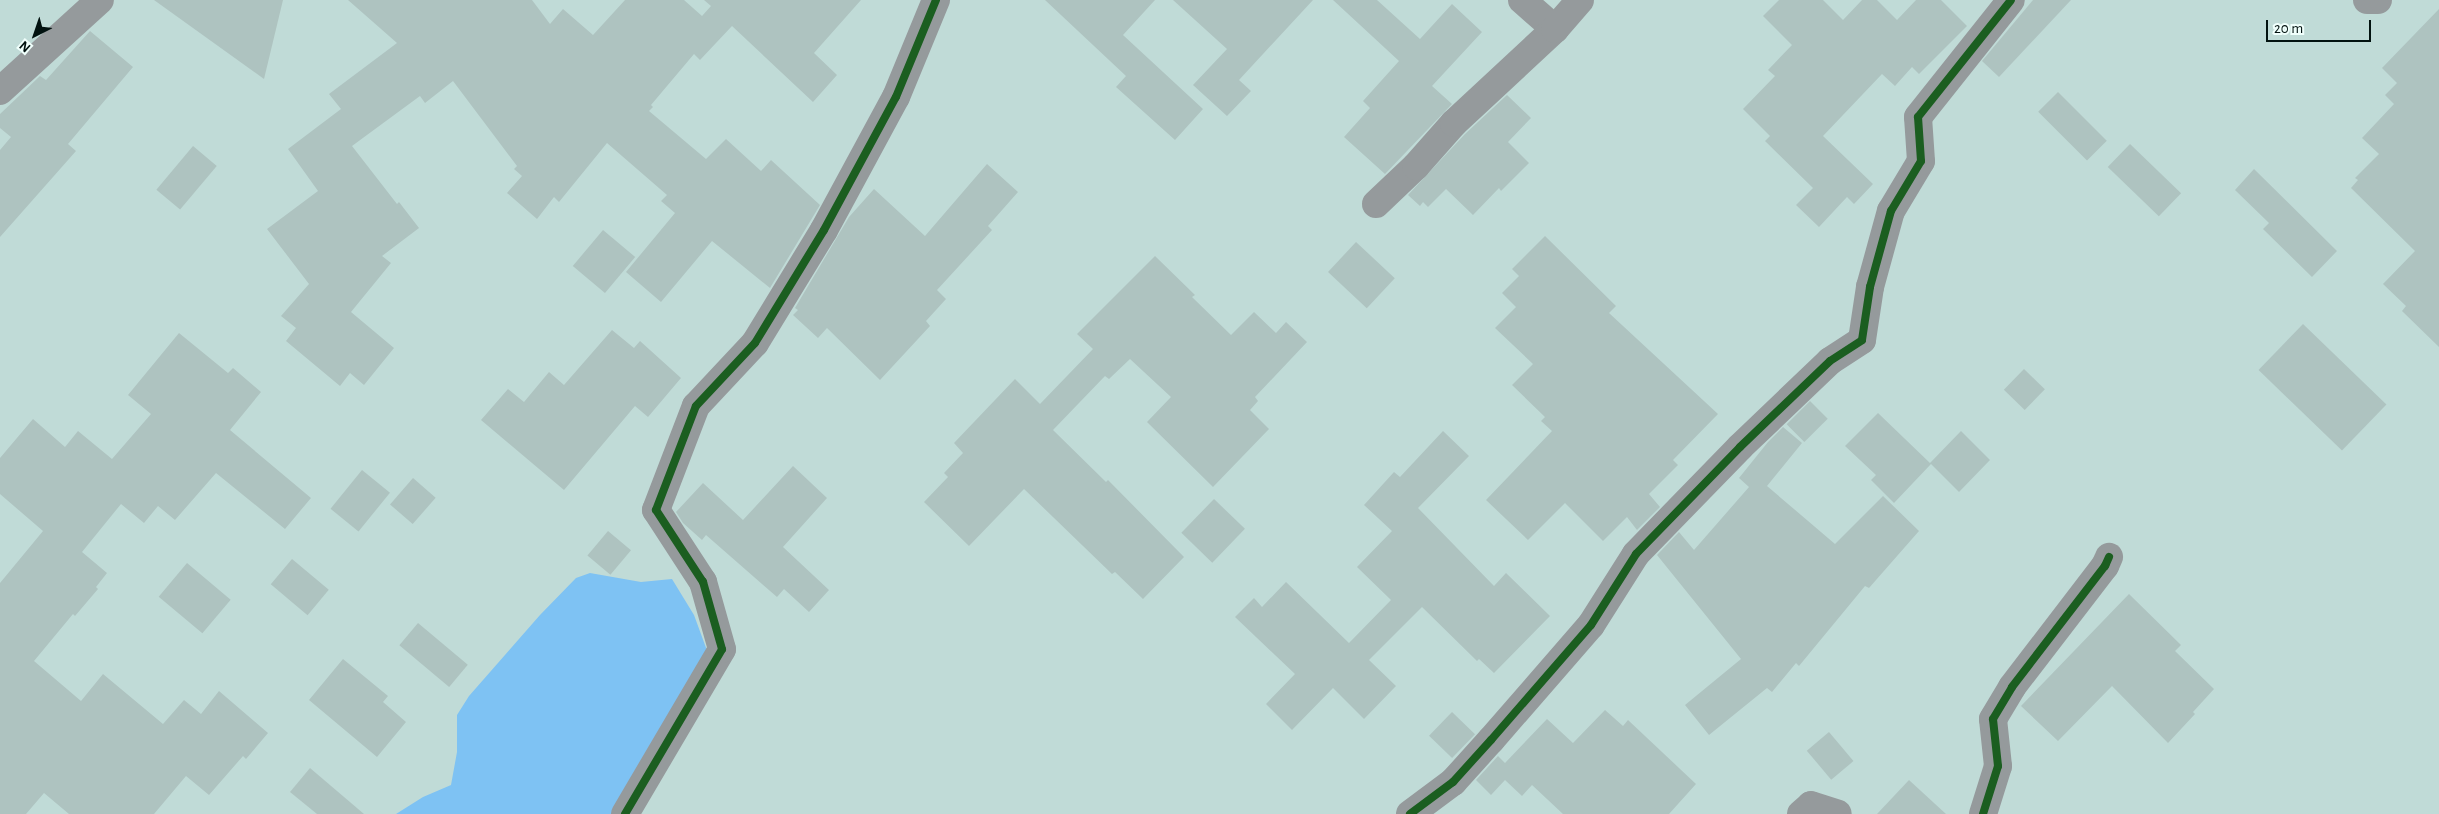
<!DOCTYPE html>
<style>
body{margin:0}
#map{position:relative;width:2439px;height:814px;overflow:hidden;background:#c0dbd7;font-family:"Alegreya Sans",sans-serif}
div>[style]{position:absolute}
.water>*{inset:0;background:#7ec2f3}
.building>*{inset:0;background:#aec3c0;transform-origin:0 0}
.minor>*{height:28px;margin:-14px;padding:0 14px;transform-origin:14px;border-radius:14px;background:#959a9c}
.cycleway>*{height:8px;margin:-4px;padding:0 4px;transform-origin:4px;border-radius:4px;background:#1b5e20}
span{translate:-50% -50%;white-space:nowrap;text-align:center;line-height:1.15;-webkit-text-stroke:4px #f0fffc;paint-order:stroke}
.north{position:absolute;left:10px;top:10px;width:50px;height:50px;-webkit-text-stroke:4px #f0fffc;paint-order:stroke;rotate:221deg;font-size:14px;font-weight:700;line-height:20px;text-align:center;color:#021210}
.north::after{content:'';display:block;margin:auto;width:18px;height:22px;background:#021210;clip-path:polygon(50% 0,100% 100%,50% 72%,0 100%)}
.scale{position:absolute;left:2266px;top:20px;width:105px;height:22px;box-sizing:border-box;border:2px solid #021210;border-top:0;padding-left:6px;font-size:15px;line-height:18px;white-space:nowrap;color:#021210;-webkit-text-stroke:4px #f0fffc;paint-order:stroke}
</style>
<div id="map">
<div class="water">
<i style="clip-path:polygon(590px 573px,641px 582px,672px 579px,694px 615px,709px 656px,614px 814px,396px 814px,423px 797px,451px 785px,457px 752px,457px 715px,469px 696px,540px 615px,576px 578px)"></i>
</div>
<div class="building">
<i style="clip-path:polygon(154px 0,283px 0,264px 79px)"></i>
<i style="clip-path:polygon(348px 0,532px 0,550px 24px,563px 9px,593px 35px,625px 0,684px 0,702px 16px,711px 6px,704px 0,861px 0,814px 53px,837px 75px,813px 102px,732px 26px,700px 60px,694px 54px,651px 105px,653px 107px,649px 111px,706px 159px,726px 139px,761px 171px,771px 160px,820px 205px,770px 288px,712px 241px,661px 302px,626px 272px,675px 213px,661px 201px,667px 195px,607px 143px,559px 202px,554px 197px,537px 219px,507px 193px,522px 176px,514px 169px,517px 166px,453px 81px,425px 103px,420px 96px,352px 146px,397px 204px,399px 202px,419px 228px,382px 256px,391px 263px,351px 312px,394px 348px,364px 385px,350px 373px,340px 386px,286px 341px,296px 328px,281px 316px,309px 284px,267px 229px,318px 191px,288px 149px,341px 109px,329px 94px,397px 43px)"></i>
<i style="clip-path:polygon(1045px 0,1155px 0,1123px 35px,1203px 109px,1175px 140px,1116px 87px,1126px 76px)"></i>
<i style="clip-path:polygon(1173px 0,1313px 0,1239px 80px,1251px 91px,1227px 116px,1193px 85px,1227px 49px)"></i>
<i style="clip-path:polygon(1333px 0,1377px 0,1420px 39px,1452px 4px,1482px 32px,1432px 86px,1452px 104px,1385px 174px,1344px 137px,1370px 108px,1363px 101px,1399px 61px)"></i>
<i style="clip-path:polygon(1779px 0,1823px 0,1843px 20px,1862px 0,1877px 0,1897px 20px,1916px 0,1941px 0,1967px 26px,1919px 74px,1912px 67px,1895px 86px,1882px 74px,1823px 136px,1873px 184px,1854px 204px,1847px 197px,1819px 227px,1796px 205px,1813px 188px,1765px 141px,1770px 136px,1743px 109px,1775px 76px,1768px 70px,1792px 45px,1763px 16px)"></i>
<i style="clip-path:polygon(2033px 0,2071px 0,1999px 77px,1982px 61px)"></i>
<i style="clip-path:polygon(2439px 9px,2439px 347px,2402px 311px,2406px 306px,2383px 284px,2415px 251px,2351px 188px,2358px 180px,2355px 178px,2379px 154px,2362px 138px,2394px 104px,2385px 95px,2397px 83px,2382px 68px)"></i>
<i style="clip-path:polygon(90px 31px,133px 67px,68px 144px,76px 151px,0 237px,0 150px,11px 137px,0 128px,0 114px,40px 76px,46px 80px)"></i>
<i style="left:2058px;top:92px;width:69px;height:28px;rotate:45deg"></i>
<i style="clip-path:polygon(1507px 95px,1531px 118px,1508px 142px,1529px 163px,1501px 191px,1499px 188px,1473px 215px,1446px 189px,1428px 207px,1423px 202px,1420px 206px,1408px 195px,1465px 134px)"></i>
<i style="left:2130px;top:144px;width:71px;height:32px;rotate:44deg"></i>
<i style="left:193px;top:146px;width:31px;height:57px;rotate:40deg"></i>
<i style="clip-path:polygon(987px 164px,1018px 192px,988px 226px,992px 230px,937px 290px,946px 299px,926px 321px,930px 326px,880px 380px,827px 328px,818px 338px,793px 315px,798px 310px,795px 308px,849px 217px,874px 189px,925px 236px)"></i>
<i style="clip-path:polygon(2254px 169px,2337px 251px,2312px 277px,2263px 229px,2269px 223px,2235px 190px)"></i>
<i style="left:603px;top:230px;width:42px;height:47px;rotate:40deg"></i>
<i style="clip-path:polygon(1545px 236px,1616px 306px,1609px 313px,1718px 414px,1673px 460px,1678px 465px,1649px 494px,1660px 507px,1637px 530px,1627px 517px,1603px 541px,1565px 503px,1528px 540px,1486px 500px,1552px 431px,1541px 421px,1545px 417px,1512px 385px,1533px 364px,1495px 328px,1516px 307px,1502px 293px,1519px 276px,1512px 269px)"></i>
<i style="left:1356px;top:242px;width:53px;height:41px;rotate:43deg"></i>
<i style="clip-path:polygon(1155px 256px,1195px 295px,1192px 297px,1231px 335px,1254px 312px,1276px 333px,1286px 322px,1307px 342px,1255px 397px,1258px 401px,1250px 410px,1269px 429px,1213px 487px,1147px 422px,1171px 397px,1130px 359px,1109px 379px,1105px 376px,1053px 430px,1106px 482px,1108px 480px,1184px 557px,1143px 599px,1115px 572px,1112px 574px,1024px 489px,969px 546px,924px 502px,948px 477px,944px 473px,963px 453px,954px 443px,1015px 379px,1040px 404px,1093px 349px,1077px 334px)"></i>
<i style="left:2303px;top:324px;width:116px;height:64px;rotate:44deg"></i>
<i style="clip-path:polygon(612px 330px,634px 348px,640px 341px,681px 378px,648px 417px,635px 406px,564px 490px,481px 420px,508px 389px,524px 402px,549px 372px,564px 385px)"></i>
<i style="clip-path:polygon(179px 333px,228px 373px,233px 368px,261px 392px,230px 430px,311px 498px,285px 529px,216px 473px,175px 520px,158px 506px,144px 523px,121px 504px,82px 552px,107px 573px,96px 587px,98px 589px,75px 616px,73px 614px,34px 661px,81px 701px,103px 674px,163px 724px,184px 700px,201px 714px,219px 691px,268px 733px,246px 759px,243px 756px,209px 795px,186px 776px,154px 814px,69px 814px,44px 793px,26px 814px,0 814px,0 583px,43px 531px,0 494px,0 458px,33px 419px,65px 447px,78px 431px,112px 459px,151px 414px,128px 395px)"></i>
<i style="left:2024px;top:369px;width:29px;height:29px;rotate:44deg"></i>
<i style="left:1810px;top:401px;width:25px;height:33px;rotate:45deg"></i>
<i style="clip-path:polygon(1878px 413px,1930px 463px,1961px 431px,1990px 460px,1959px 492px,1931px 464px,1894px 503px,1871px 480px,1876px 475px,1845px 446px)"></i>
<i style="clip-path:polygon(1783px 427px,1802px 443px,1767px 486px,1835px 544px,1883px 496px,1919px 531px,1869px 588px,1865px 586px,1799px 666px,1796px 663px,1772px 692px,1767px 688px,1709px 735px,1685px 705px,1741px 659px,1657px 555px,1679px 532px,1694px 550px,1749px 487px,1739px 478px,1768px 442px)"></i>
<i style="clip-path:polygon(1443px 431px,1469px 456px,1418px 508px,1494px 586px,1506px 573px,1550px 616px,1494px 673px,1479px 659px,1477px 661px,1422px 607px,1369px 660px,1396px 686px,1364px 719px,1333px 688px,1292px 730px,1266px 704px,1295px 674px,1235px 617px,1254px 598px,1262px 607px,1286px 582px,1349px 643px,1391px 600px,1357px 567px,1392px 531px,1364px 505px,1394px 472px,1400px 477px)"></i>
<i style="clip-path:polygon(793px 466px,827px 498px,783px 547px,829px 590px,809px 612px,784px 589px,777px 597px,706px 535px,702px 540px,683px 523px,676px 512px,703px 483px,743px 520px)"></i>
<i style="left:362px;top:470px;width:36px;height:50px;rotate:39deg"></i>
<i style="left:413px;top:478px;width:30px;height:35px;rotate:41deg"></i>
<i style="left:1214px;top:499px;width:43px;height:47px;rotate:44deg"></i>
<i style="left:608px;top:531px;width:30px;height:32px;rotate:40deg"></i>
<i style="left:292px;top:559px;width:48px;height:33px;rotate:40deg"></i>
<i style="left:187px;top:563px;width:57px;height:44px;rotate:40deg"></i>
<i style="clip-path:polygon(2129px 594px,2181px 645px,2175px 651px,2214px 689px,2193px 712px,2195px 714px,2168px 743px,2112px 686px,2058px 741px,2021px 706px)"></i>
<i style="left:418px;top:623px;width:65px;height:29px;rotate:40deg"></i>
<i style="clip-path:polygon(343px 659px,388px 696px,383px 702px,406px 722px,377px 757px,309px 700px)"></i>
<i style="clip-path:polygon(1605px 710px,1623px 726px,1628px 720px,1696px 784px,1669px 814px,1563px 814px,1532px 785px,1522px 796px,1505px 780px,1491px 795px,1476px 780px,1498px 756px,1505px 763px,1547px 719px,1573px 743px)"></i>
<i style="left:1452px;top:712px;width:32px;height:33px;rotate:44deg"></i>
<i style="left:1829px;top:732px;width:38px;height:29px;rotate:50deg"></i>
<i style="clip-path:polygon(310px 768px,364px 814px,317px 814px,290px 792px)"></i>
<i style="clip-path:polygon(1909px 780px,1946px 814px,1877px 814px)"></i>
</div>
<div class="minor">
<i style="left:1522px;top:0;width:44px;rotate:41.3deg"></i>
<i style="left:2367px;top:0;width:11px"></i>
<i style="left:0;top:91px;width:135px;rotate:-42.3deg"></i>
<i style="left:1376px;top:204px;width:55px;rotate:-43.5deg"></i>
<i style="left:1416px;top:166px;width:57px;rotate:-48.5deg"></i>
<i style="left:1454px;top:123px;width:138px;rotate:-42.9deg"></i>
<i style="left:1555px;top:29px;width:38px;rotate:-49deg"></i>
<i style="left:625px;top:814px;width:191px;rotate:-59.5deg"></i>
<i style="left:722px;top:649px;width:70px;rotate:-105.8deg"></i>
<i style="left:703px;top:582px;width:86px;rotate:-123.1deg"></i>
<i style="left:656px;top:510px;width:111px;rotate:-69deg"></i>
<i style="left:696px;top:406px;width:86px;rotate:-46.9deg"></i>
<i style="left:755px;top:343px;width:132px;rotate:-58.6deg"></i>
<i style="left:824px;top:230px;width:151px;rotate:-61.6deg"></i>
<i style="left:896px;top:97px;width:105px;rotate:-67.6deg"></i>
<i style="left:1410px;top:814px;width:54px;rotate:-36.7deg"></i>
<i style="left:1453px;top:782px;width:57px;rotate:-47.9deg"></i>
<i style="left:1491px;top:740px;width:152px;rotate:-49deg"></i>
<i style="left:1591px;top:625px;width:84px;rotate:-57.6deg"></i>
<i style="left:1636px;top:554px;width:149px;rotate:-45.8deg"></i>
<i style="left:1740px;top:447px;width:124px;rotate:-43.7deg"></i>
<i style="left:1830px;top:361px;width:38px;rotate:-33deg"></i>
<i style="left:1862px;top:340px;width:54px;rotate:-81.4deg"></i>
<i style="left:1870px;top:287px;width:79px;rotate:-74.6deg"></i>
<i style="left:1891px;top:211px;width:58px;rotate:-59deg"></i>
<i style="left:1921px;top:161px;width:44px;rotate:-93.9deg"></i>
<i style="left:1918px;top:117px;width:149px;rotate:-51.5deg"></i>
<i style="left:1801px;top:814px;width:13px;rotate:-42deg"></i>
<i style="left:1811px;top:805px;width:28px;rotate:18deg"></i>
<i style="left:1983px;top:814px;width:50px;rotate:-72.6deg"></i>
<i style="left:1998px;top:766px;width:47px;rotate:-96.1deg"></i>
<i style="left:1993px;top:719px;width:37px;rotate:-59deg"></i>
<i style="left:2012px;top:687px;width:153px;rotate:-52.5deg"></i>
<i style="left:2105px;top:566px;width:10px;rotate:-66deg"></i>
</div>
<div class="cycleway">
<i style="left:625px;top:814px;width:191px;rotate:-59.5deg"></i>
<i style="left:722px;top:649px;width:70px;rotate:-105.8deg"></i>
<i style="left:703px;top:582px;width:86px;rotate:-123.1deg"></i>
<i style="left:656px;top:510px;width:111px;rotate:-69deg"></i>
<i style="left:696px;top:406px;width:86px;rotate:-46.9deg"></i>
<i style="left:755px;top:343px;width:132px;rotate:-58.6deg"></i>
<i style="left:824px;top:230px;width:151px;rotate:-61.6deg"></i>
<i style="left:896px;top:97px;width:105px;rotate:-67.6deg"></i>
<i style="left:1410px;top:814px;width:54px;rotate:-36.7deg"></i>
<i style="left:1453px;top:782px;width:57px;rotate:-47.9deg"></i>
<i style="left:1491px;top:740px;width:152px;rotate:-49deg"></i>
<i style="left:1591px;top:625px;width:84px;rotate:-57.6deg"></i>
<i style="left:1636px;top:554px;width:149px;rotate:-45.8deg"></i>
<i style="left:1740px;top:447px;width:124px;rotate:-43.7deg"></i>
<i style="left:1830px;top:361px;width:38px;rotate:-33deg"></i>
<i style="left:1862px;top:340px;width:54px;rotate:-81.4deg"></i>
<i style="left:1870px;top:287px;width:79px;rotate:-74.6deg"></i>
<i style="left:1891px;top:211px;width:58px;rotate:-59deg"></i>
<i style="left:1921px;top:161px;width:44px;rotate:-93.9deg"></i>
<i style="left:1918px;top:117px;width:149px;rotate:-51.5deg"></i>
<i style="left:1983px;top:814px;width:50px;rotate:-72.6deg"></i>
<i style="left:1998px;top:766px;width:47px;rotate:-96.1deg"></i>
<i style="left:1993px;top:719px;width:37px;rotate:-59deg"></i>
<i style="left:2012px;top:687px;width:153px;rotate:-52.5deg"></i>
<i style="left:2105px;top:566px;width:10px;rotate:-66deg"></i>
</div>
<div class="north">N</div>
<div class="scale">20 m</div>
</div>
